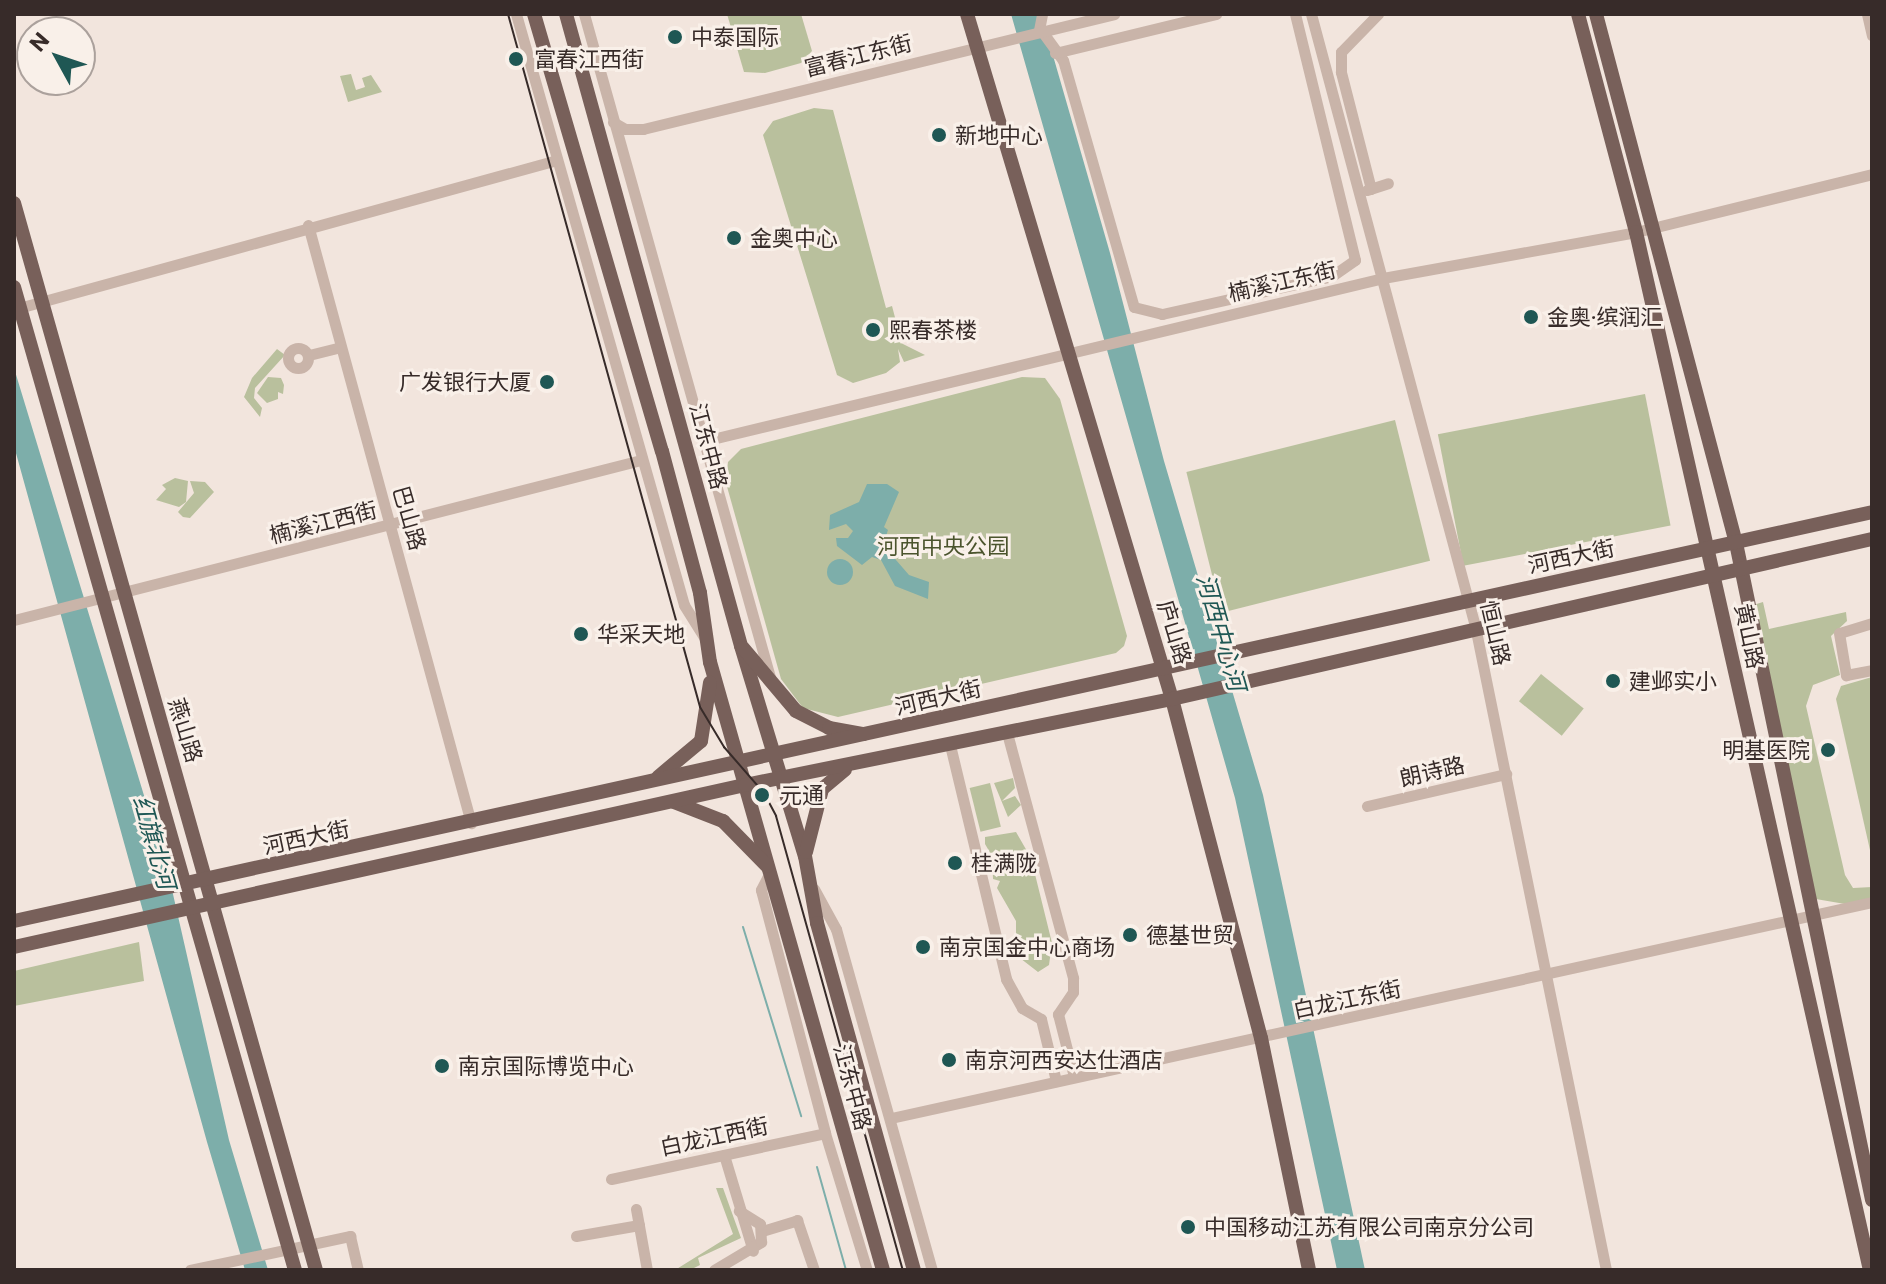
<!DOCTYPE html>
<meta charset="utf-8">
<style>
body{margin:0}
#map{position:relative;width:1886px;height:1284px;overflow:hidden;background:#f2e5dd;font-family:Commissioner,"Noto Sans SC",sans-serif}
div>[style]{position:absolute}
.green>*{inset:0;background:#b9c09d;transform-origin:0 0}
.water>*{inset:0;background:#7daeaa}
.round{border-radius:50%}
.stream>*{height:2px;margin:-1px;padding:0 1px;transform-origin:1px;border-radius:1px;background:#7daeaa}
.minor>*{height:11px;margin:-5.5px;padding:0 5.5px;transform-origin:5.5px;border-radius:5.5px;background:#c9b4a9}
.minor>.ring{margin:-5.5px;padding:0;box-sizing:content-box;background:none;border:11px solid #c9b4a9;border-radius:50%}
.major>*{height:14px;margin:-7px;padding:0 7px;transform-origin:7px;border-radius:7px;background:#78605a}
.tram>*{height:2px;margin:-1px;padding:0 1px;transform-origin:1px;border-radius:1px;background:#372b29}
.dots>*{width:22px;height:22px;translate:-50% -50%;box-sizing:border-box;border:4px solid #f9f0e9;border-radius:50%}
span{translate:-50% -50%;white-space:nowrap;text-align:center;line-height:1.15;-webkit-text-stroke:6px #f9f0e9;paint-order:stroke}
.poi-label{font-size:22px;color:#372b29}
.left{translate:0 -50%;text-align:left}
.right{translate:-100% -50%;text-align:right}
.street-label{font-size:22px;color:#372b29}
.park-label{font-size:22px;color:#4b542d}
.water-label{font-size:24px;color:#1f5754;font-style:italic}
.frame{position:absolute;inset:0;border:16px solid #372b29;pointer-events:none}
.north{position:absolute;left:16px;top:16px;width:80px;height:80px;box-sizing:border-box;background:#f9f0e9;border:2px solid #aba19c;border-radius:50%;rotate:310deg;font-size:22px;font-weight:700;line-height:32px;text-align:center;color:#372b29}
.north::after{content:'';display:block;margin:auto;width:28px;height:36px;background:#1f5754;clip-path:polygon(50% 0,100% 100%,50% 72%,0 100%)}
</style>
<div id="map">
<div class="green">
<i style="clip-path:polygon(727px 14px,801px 14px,812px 51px,801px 63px,765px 73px,744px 72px)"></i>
<i style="clip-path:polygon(351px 74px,356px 90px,365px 87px,362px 78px,371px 75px,382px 92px,348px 102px,340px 76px)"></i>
<i style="clip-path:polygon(814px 108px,833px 110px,886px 308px,892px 306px,897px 325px,891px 326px,895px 340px,925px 355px,904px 362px,898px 349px,900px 362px,886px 373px,853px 383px,837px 375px,763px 135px,773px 121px)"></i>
<i style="clip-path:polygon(277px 349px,285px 355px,255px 388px,254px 398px,262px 408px,260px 417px,244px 397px,252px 378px)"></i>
<i style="clip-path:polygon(268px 377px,281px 378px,284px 385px,283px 394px,278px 392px,278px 399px,267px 403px,257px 393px)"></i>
<i style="clip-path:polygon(1022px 377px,1045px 378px,1060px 399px,1127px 636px,1124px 646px,1116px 653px,838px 717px,803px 708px,781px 679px,726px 483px,728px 462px,741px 449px)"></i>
<i style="left:1645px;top:394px;width:134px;height:211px;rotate:79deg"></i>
<i style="left:1395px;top:420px;width:145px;height:215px;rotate:76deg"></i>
<i style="clip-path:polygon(175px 478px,188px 481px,186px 502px,179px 507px,156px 500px,166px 489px,162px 485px)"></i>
<i style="clip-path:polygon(190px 481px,205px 482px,214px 492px,190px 518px,183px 517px,178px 512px,194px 493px)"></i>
<i style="clip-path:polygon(1763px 602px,1769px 629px,1846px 612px,1847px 621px,1831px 636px,1840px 675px,1813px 685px,1806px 706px,1845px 875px,1853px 888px,1872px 887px,1872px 898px,1845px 904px,1810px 898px,1750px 606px)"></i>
<i style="left:1541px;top:674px;width:55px;height:35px;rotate:39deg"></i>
<i style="clip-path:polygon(1872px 677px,1872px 859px,1836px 699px,1841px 686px)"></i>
<i style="clip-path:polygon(1013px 778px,1015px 788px,1002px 801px,1015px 796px,1021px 805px,1008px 817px,994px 783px)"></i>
<i style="left:990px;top:783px;width:45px;height:21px;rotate:76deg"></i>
<i style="clip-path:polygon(1016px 832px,1031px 858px,1052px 943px,1049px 965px,1038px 972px,1016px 955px,1016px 921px,997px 888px,1000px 881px,993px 879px,992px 856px,985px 844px,985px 837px)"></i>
<i style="clip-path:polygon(139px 942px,144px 981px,14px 1006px,14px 971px)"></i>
<i style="clip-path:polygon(716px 1188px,723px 1188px,741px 1238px,698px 1258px,700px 1265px,690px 1270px,675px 1270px,733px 1234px)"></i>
</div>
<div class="water">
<i style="clip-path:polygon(1011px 14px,1041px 14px,1110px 253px,1164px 461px,1263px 795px,1365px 1270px,1337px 1270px,1235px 798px)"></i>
<i style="clip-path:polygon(14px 368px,170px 881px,229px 1140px,268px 1270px,245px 1270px,207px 1142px,14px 446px)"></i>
<i style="clip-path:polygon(867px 484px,887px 484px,899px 492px,884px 527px,888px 530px,883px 545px,909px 575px,929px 582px,928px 599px,895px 586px,881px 560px,872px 557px,862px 565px,837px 546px,836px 538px,848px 538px,853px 531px,846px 524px,829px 530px,830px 515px,859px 502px)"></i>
<i class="round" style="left:827px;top:559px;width:26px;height:26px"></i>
</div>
<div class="stream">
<i style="left:743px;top:927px;width:198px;rotate:72.9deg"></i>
<i style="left:817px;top:1167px;width:107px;rotate:74.3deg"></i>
</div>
<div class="minor">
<i style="left:516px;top:14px;width:614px;rotate:74.13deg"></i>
<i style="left:684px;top:605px;width:39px;rotate:58deg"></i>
<i style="left:584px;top:14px;width:689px;rotate:74.33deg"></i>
<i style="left:1311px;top:14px;width:634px;rotate:75deg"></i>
<i style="left:1475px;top:626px;width:657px;rotate:78.5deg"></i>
<i style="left:1867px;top:14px;width:22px;rotate:77deg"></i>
<i style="left:1039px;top:30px;width:16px;rotate:-79deg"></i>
<i style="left:1041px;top:30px;width:37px;rotate:54deg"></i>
<i style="left:1063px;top:60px;width:257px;rotate:74deg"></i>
<i style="left:1134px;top:307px;width:29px;rotate:14deg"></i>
<i style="left:1162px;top:314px;width:174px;rotate:-12.6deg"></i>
<i style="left:1332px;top:276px;width:28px;rotate:-35deg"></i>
<i style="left:1355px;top:260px;width:253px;rotate:-103.7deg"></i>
<i style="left:1055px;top:53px;width:166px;rotate:-13.6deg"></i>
<i style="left:613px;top:122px;width:14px;rotate:30deg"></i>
<i style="left:625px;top:129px;width:18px"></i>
<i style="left:643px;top:129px;width:485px;rotate:-13.7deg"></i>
<i style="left:1371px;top:189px;width:121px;rotate:-104.4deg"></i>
<i style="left:1341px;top:72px;width:20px;rotate:-90deg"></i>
<i style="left:1341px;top:52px;width:53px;rotate:-45.8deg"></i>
<i style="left:1367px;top:190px;width:22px;rotate:-18deg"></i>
<i style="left:308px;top:225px;width:620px;rotate:74.75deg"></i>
<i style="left:15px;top:309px;width:562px;rotate:-15.37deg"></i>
<i class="ring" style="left:288px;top:348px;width:9px;height:9px"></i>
<i style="left:309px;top:355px;width:32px;rotate:-14deg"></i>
<i style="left:704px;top:441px;width:698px;rotate:-13.5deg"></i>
<i style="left:1383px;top:278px;width:257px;rotate:-10.3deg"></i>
<i style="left:1636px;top:232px;width:243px;rotate:-13.8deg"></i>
<i style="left:14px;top:620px;width:647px;rotate:-14.32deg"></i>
<i style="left:1872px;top:623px;width:34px;rotate:163deg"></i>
<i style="left:1839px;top:633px;width:43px;rotate:80.5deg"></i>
<i style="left:1846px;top:675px;width:26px;rotate:-11deg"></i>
<i style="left:1007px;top:733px;width:254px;rotate:74.9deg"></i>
<i style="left:1073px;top:978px;width:14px;rotate:90deg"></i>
<i style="left:1073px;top:992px;width:27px;rotate:124deg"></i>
<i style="left:1058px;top:1014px;width:65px;rotate:75.7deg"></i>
<i style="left:950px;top:745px;width:241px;rotate:76.5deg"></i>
<i style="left:1006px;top:979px;width:33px;rotate:61deg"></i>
<i style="left:1022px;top:1008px;width:22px;rotate:30deg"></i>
<i style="left:1041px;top:1019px;width:64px;rotate:76.4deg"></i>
<i style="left:1367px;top:806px;width:143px;rotate:-13deg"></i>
<i style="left:770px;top:872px;width:20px;rotate:117deg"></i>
<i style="left:761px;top:890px;width:251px;rotate:75.2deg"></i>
<i style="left:825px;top:1133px;width:143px;rotate:73deg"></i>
<i style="left:814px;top:889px;width:46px;rotate:61.2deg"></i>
<i style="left:836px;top:929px;width:354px;rotate:74.3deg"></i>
<i style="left:891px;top:1118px;width:1004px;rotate:-12.42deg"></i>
<i style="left:724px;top:1155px;width:100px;rotate:73.2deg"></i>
<i style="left:611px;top:1179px;width:219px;rotate:-12.1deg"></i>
<i style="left:636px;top:1209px;width:62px;rotate:79.8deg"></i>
<i style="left:762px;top:1231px;width:37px;rotate:-17deg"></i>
<i style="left:797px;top:1220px;width:53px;rotate:71.2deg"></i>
<i style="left:576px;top:1236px;width:64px;rotate:-9.9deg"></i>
<i style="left:190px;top:1270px;width:164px;rotate:-12deg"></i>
<i style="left:350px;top:1236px;width:35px;rotate:77deg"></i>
<i style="left:714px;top:1270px;width:55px;rotate:-30.8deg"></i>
<i style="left:761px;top:1242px;width:18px;rotate:-93deg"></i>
<i style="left:760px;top:1224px;width:25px;rotate:-148deg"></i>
</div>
<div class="major">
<i style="left:534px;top:14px;width:455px;rotate:73.7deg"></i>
<i style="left:662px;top:451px;width:147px;rotate:75deg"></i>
<i style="left:700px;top:593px;width:70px;rotate:81.8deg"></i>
<i style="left:710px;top:662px;width:632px;rotate:74.12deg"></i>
<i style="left:566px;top:14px;width:656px;rotate:74.52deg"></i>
<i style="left:741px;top:646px;width:220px;rotate:73.1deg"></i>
<i style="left:805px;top:856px;width:68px;rotate:79.8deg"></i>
<i style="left:817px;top:923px;width:360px;rotate:74.4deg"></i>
<i style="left:967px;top:14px;width:715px;rotate:73.34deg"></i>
<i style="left:1172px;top:699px;width:350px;rotate:75.3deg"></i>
<i style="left:1261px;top:1038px;width:237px;rotate:78.3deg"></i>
<i style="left:1578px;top:14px;width:226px;rotate:75.1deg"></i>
<i style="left:1636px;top:232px;width:1064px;rotate:77.3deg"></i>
<i style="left:1596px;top:14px;width:547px;rotate:75.18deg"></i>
<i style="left:1736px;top:543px;width:671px;rotate:78.3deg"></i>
<i style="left:14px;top:203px;width:1109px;rotate:74.2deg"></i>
<i style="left:14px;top:287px;width:1022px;rotate:74.05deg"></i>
<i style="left:743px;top:648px;width:82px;rotate:49.9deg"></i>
<i style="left:796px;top:711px;width:37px;rotate:27deg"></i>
<i style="left:829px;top:728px;width:35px;rotate:10deg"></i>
<i style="left:658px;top:777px;width:56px;rotate:-39.9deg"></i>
<i style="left:701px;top:741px;width:59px;rotate:-81.2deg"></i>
<i style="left:674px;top:802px;width:53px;rotate:21.2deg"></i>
<i style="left:723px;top:821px;width:63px;rotate:45.6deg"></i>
<i style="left:806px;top:852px;width:65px;rotate:-75.7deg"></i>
<i style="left:822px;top:789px;width:30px;rotate:-40deg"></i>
<i style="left:14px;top:921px;width:1902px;rotate:-12.41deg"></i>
<i style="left:14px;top:947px;width:749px;rotate:-12.5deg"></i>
<i style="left:745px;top:785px;width:436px;rotate:-11.4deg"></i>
<i style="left:1172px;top:699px;width:718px;rotate:-12.88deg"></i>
</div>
<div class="tram">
<i style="left:508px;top:14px;width:719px;rotate:74.51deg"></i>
<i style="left:700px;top:707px;width:47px;rotate:59deg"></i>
<i style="left:724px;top:747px;width:61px;rotate:49deg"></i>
<i style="left:764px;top:793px;width:26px;rotate:62deg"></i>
<i style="left:776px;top:816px;width:471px;rotate:74.4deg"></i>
</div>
<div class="dots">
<i style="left:675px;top:37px;background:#1f5754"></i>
<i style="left:516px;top:59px;background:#1f5754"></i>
<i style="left:939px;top:135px;background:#1f5754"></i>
<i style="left:734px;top:238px;background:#1f5754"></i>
<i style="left:1531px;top:317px;background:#1f5754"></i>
<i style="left:873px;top:330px;background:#1f5754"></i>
<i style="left:547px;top:382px;background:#1f5754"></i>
<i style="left:581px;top:634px;background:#1f5754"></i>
<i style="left:1613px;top:681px;background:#1f5754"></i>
<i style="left:1828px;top:750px;background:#1f5754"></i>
<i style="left:762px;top:795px;background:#1f5754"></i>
<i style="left:955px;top:863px;background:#1f5754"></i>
<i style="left:1130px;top:935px;background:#1f5754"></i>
<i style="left:923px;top:947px;background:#1f5754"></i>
<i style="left:949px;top:1060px;background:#1f5754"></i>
<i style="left:442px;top:1066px;background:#1f5754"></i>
<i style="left:1188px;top:1227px;background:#1f5754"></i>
</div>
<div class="poi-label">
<span class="left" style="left:691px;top:37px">中泰国际</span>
<span class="left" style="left:534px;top:59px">富春江西街</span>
<span class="left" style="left:955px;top:135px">新地中心</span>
<span class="left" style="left:750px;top:238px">金奥中心</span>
<span class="left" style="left:1547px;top:317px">金奥·缤润汇</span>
<span class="left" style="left:889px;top:330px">熙春茶楼</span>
<span class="right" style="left:531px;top:382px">广发银行大厦</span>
<span class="left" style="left:597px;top:634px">华采天地</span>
<span class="left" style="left:1629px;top:681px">建邺实小</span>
<span class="right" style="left:1810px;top:750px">明基医院</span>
<span class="left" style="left:780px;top:795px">元通</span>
<span class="left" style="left:971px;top:863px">桂满陇</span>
<span class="left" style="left:1146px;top:935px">德基世贸</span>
<span class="left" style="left:939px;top:947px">南京国金中心商场</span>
<span class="left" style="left:965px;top:1060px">南京河西安达仕酒店</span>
<span class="left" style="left:458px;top:1066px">南京国际博览中心</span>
<span class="left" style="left:1204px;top:1227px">中国移动江苏有限公司南京分公司</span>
</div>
<div class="street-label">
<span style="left:858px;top:55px;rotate:-14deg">富春江东街</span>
<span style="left:1282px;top:281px;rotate:-13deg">楠溪江东街</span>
<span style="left:709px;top:446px;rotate:75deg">江东中路</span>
<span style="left:410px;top:518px;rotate:74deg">巴山路</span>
<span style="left:323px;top:522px;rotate:-14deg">楠溪江西街</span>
<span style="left:1571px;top:556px;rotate:-12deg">河西大街</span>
<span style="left:1175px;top:632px;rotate:73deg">庐山路</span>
<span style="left:1496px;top:633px;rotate:77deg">恒山路</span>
<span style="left:1750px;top:636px;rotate:78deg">黄山路</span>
<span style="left:938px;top:697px;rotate:-13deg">河西大街</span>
<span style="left:186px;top:730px;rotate:73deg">燕山路</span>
<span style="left:1432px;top:771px;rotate:-13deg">朗诗路</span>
<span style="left:306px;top:837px;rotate:-12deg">河西大街</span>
<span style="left:1347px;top:999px;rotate:-12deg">白龙江东街</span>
<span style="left:853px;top:1087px;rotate:75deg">江东中路</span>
<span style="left:714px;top:1136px;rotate:-12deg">白龙江西街</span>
</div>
<div class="park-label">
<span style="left:943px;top:546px">河西中央公园</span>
</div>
<div class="water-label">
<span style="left:1222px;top:632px;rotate:74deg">河西中心河</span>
<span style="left:155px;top:842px;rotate:74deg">红旗北河</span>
</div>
<div class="frame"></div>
<div class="north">N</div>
</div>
